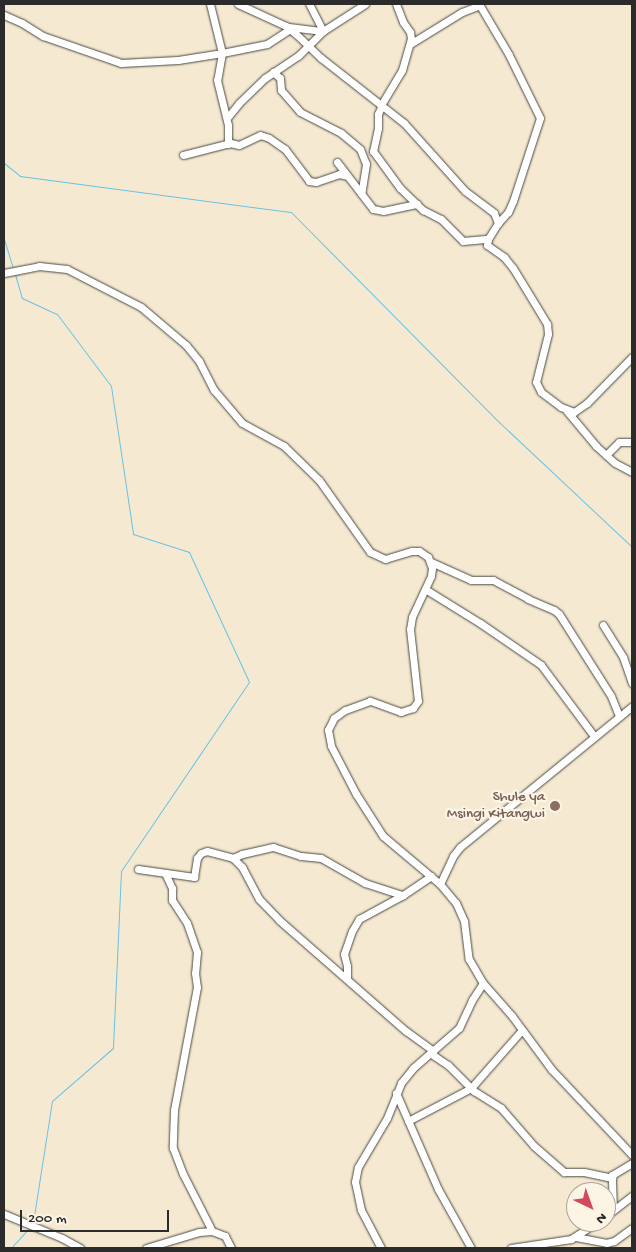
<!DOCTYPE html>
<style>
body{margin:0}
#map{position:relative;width:636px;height:1252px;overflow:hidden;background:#f5ead1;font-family:"Gochi Hand",sans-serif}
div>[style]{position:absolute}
.stream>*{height:1px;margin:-0.5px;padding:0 0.5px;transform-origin:0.5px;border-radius:0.5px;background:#67c2e5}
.roads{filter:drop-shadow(0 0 1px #494844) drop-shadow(0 0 1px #494844)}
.minor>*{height:7px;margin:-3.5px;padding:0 3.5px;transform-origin:3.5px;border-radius:3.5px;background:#fff}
.dots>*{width:14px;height:14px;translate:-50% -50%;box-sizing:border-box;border:2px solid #fcf5e5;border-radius:50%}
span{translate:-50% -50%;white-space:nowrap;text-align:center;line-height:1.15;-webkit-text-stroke:4.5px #fcf5e5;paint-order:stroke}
.education-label{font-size:15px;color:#785e54}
.right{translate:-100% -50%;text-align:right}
.frame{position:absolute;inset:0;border:5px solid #2b2b2b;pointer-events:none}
.north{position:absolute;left:566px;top:1182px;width:50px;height:50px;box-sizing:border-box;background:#fcf5e5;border:1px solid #a8a49b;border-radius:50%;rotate:138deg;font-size:14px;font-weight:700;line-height:20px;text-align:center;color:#2b2b2b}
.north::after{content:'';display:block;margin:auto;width:18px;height:22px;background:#d1495b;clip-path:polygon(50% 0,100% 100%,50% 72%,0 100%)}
.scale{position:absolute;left:20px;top:1210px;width:149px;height:22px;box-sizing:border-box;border:2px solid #2b2b2b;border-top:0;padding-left:6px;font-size:15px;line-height:18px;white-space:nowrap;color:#2b2b2b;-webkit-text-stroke:4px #fcf5e5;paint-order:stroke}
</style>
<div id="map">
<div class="stream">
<i style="left:4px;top:163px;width:21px;rotate:39deg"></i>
<i style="left:20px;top:176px;width:273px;rotate:7.6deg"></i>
<i style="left:291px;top:212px;width:297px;rotate:45.3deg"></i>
<i style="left:500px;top:423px;width:181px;rotate:43.2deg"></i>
<i style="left:4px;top:239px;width:30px;rotate:73deg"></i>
<i style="left:15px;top:274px;width:25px;rotate:74deg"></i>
<i style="left:22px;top:298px;width:38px;rotate:25deg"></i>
<i style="left:57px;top:314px;width:90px;rotate:53.1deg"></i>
<i style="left:111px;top:386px;width:150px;rotate:81.5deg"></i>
<i style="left:133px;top:534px;width:59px;rotate:17.8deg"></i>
<i style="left:189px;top:552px;width:143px;rotate:65.2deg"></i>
<i style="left:249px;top:682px;width:228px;rotate:124.1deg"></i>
<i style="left:121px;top:871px;width:177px;rotate:92.6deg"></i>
<i style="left:113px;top:1048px;width:81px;rotate:139deg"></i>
<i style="left:52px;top:1101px;width:123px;rotate:98.9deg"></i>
<i style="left:11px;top:1248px;width:27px;rotate:-48deg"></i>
</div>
<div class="roads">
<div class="minor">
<i style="left:210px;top:4px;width:50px;rotate:76.2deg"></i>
<i style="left:222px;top:53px;width:27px;rotate:100deg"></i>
<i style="left:217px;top:80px;width:46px;rotate:76.3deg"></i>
<i style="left:228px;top:125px;width:19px;rotate:90deg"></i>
<i style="left:238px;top:4px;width:53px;rotate:24.6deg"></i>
<i style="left:286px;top:26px;width:13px;rotate:39deg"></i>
<i style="left:296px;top:34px;width:35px;rotate:44deg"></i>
<i style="left:321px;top:58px;width:105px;rotate:38.1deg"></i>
<i style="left:404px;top:123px;width:91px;rotate:48.1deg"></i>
<i style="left:465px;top:191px;width:36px;rotate:37deg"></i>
<i style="left:494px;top:213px;width:11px;rotate:68deg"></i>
<i style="left:498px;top:223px;width:19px;rotate:122deg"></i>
<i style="left:488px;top:239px;width:6px;rotate:99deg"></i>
<i style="left:487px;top:245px;width:21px;rotate:35deg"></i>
<i style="left:504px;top:257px;width:14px;rotate:51deg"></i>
<i style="left:513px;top:268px;width:66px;rotate:58.7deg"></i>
<i style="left:547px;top:324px;width:10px;rotate:84deg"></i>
<i style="left:548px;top:334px;width:49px;rotate:104deg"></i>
<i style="left:536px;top:382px;width:11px;rotate:63deg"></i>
<i style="left:541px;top:392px;width:25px;rotate:37deg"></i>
<i style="left:561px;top:407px;width:14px;rotate:21deg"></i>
<i style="left:574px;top:412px;width:16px;rotate:-35deg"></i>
<i style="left:587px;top:403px;width:64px;rotate:-45.6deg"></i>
<i style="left:479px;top:4px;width:59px;rotate:59.5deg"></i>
<i style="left:509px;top:55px;width:70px;rotate:63.8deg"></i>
<i style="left:540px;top:118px;width:87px;rotate:108deg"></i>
<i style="left:513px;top:201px;width:12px;rotate:114deg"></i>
<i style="left:508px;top:212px;width:15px;rotate:132deg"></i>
<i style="left:4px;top:15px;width:20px;rotate:24deg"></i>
<i style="left:22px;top:23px;width:25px;rotate:32deg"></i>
<i style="left:43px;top:36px;width:83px;rotate:19.1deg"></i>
<i style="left:121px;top:63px;width:57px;rotate:-3deg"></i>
<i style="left:178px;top:60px;width:45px;rotate:-9deg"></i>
<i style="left:222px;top:53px;width:46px;rotate:-11.3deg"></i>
<i style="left:267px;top:44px;width:27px;rotate:-33deg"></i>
<i style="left:289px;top:27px;width:34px;rotate:7deg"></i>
<i style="left:323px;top:31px;width:30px;rotate:-117deg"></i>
<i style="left:410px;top:44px;width:61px;rotate:-31.6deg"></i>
<i style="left:462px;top:12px;width:19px;rotate:-21deg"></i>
<i style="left:273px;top:72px;width:9px;rotate:41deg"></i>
<i style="left:280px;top:78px;width:12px;rotate:85deg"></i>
<i style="left:281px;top:90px;width:29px;rotate:49deg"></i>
<i style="left:300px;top:112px;width:46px;rotate:27.1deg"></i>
<i style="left:341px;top:133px;width:25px;rotate:40deg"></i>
<i style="left:360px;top:149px;width:16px;rotate:68deg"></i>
<i style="left:366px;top:164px;width:30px;rotate:99deg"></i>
<i style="left:381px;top:105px;width:41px;rotate:-59deg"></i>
<i style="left:402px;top:70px;width:32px;rotate:-74deg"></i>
<i style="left:411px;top:39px;width:7px;rotate:-98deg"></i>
<i style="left:410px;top:32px;width:12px;rotate:-125deg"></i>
<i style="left:403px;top:22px;width:19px;rotate:-111deg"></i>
<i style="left:382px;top:105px;width:10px;rotate:114deg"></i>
<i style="left:378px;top:114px;width:14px;rotate:90deg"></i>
<i style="left:378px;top:128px;width:24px;rotate:102deg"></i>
<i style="left:373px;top:151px;width:46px;rotate:53.9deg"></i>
<i style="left:400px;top:188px;width:32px;rotate:44deg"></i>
<i style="left:423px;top:210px;width:20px;rotate:27deg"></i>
<i style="left:441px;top:219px;width:31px;rotate:45deg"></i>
<i style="left:463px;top:241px;width:25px;rotate:-5deg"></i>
<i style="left:227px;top:118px;width:19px;rotate:-51deg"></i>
<i style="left:239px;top:103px;width:36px;rotate:-44deg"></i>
<i style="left:265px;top:78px;width:40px;rotate:-34deg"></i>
<i style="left:298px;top:56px;width:35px;rotate:-45deg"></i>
<i style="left:323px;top:31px;width:50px;rotate:-32.7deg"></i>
<i style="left:183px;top:155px;width:49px;rotate:-14.3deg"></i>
<i style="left:230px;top:143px;width:9px;rotate:13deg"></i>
<i style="left:239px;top:145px;width:23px;rotate:-25deg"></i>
<i style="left:260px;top:135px;width:9px;rotate:18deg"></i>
<i style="left:269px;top:138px;width:19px;rotate:35deg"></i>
<i style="left:285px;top:149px;width:40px;rotate:53deg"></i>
<i style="left:309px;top:181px;width:7px;rotate:8deg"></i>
<i style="left:316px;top:182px;width:24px;rotate:-19deg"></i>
<i style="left:339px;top:174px;width:8px;rotate:14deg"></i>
<i style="left:337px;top:162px;width:59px;rotate:52.5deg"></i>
<i style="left:373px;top:209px;width:10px;rotate:11deg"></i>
<i style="left:383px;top:211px;width:35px;rotate:-12deg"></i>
<i style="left:4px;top:273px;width:36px;rotate:-11deg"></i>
<i style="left:39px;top:266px;width:28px;rotate:6deg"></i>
<i style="left:67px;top:269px;width:83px;rotate:27.2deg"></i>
<i style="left:141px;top:307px;width:59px;rotate:40.2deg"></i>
<i style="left:186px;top:345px;width:21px;rotate:51deg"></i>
<i style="left:199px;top:361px;width:33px;rotate:63deg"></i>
<i style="left:214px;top:390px;width:43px;rotate:49.7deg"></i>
<i style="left:242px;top:423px;width:48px;rotate:28.7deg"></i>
<i style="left:284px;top:446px;width:49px;rotate:44.2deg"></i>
<i style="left:319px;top:480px;width:88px;rotate:54.7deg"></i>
<i style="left:370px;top:552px;width:17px;rotate:25deg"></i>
<i style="left:385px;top:559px;width:28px;rotate:-17deg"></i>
<i style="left:412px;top:551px;width:7px"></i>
<i style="left:419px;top:551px;width:11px;rotate:34deg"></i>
<i style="left:428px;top:557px;width:12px;rotate:70deg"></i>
<i style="left:432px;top:568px;width:8px;rotate:97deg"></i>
<i style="left:431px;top:576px;width:45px;rotate:114.9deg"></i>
<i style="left:412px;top:617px;width:12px;rotate:99deg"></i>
<i style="left:410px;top:629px;width:72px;rotate:83.7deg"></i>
<i style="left:418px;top:701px;width:9px;rotate:126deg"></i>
<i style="left:413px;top:708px;width:13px;rotate:162deg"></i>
<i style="left:401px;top:712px;width:33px;rotate:-160deg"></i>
<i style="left:370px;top:701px;width:27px;rotate:160deg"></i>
<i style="left:345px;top:710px;width:14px;rotate:144deg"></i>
<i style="left:334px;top:718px;width:13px;rotate:117deg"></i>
<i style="left:328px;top:730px;width:16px;rotate:79deg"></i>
<i style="left:331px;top:746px;width:54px;rotate:62.5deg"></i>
<i style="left:356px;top:794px;width:50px;rotate:57.3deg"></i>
<i style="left:383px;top:836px;width:75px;rotate:40.1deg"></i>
<i style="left:440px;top:884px;width:25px;rotate:50deg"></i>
<i style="left:456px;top:903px;width:20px;rotate:66deg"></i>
<i style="left:464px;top:921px;width:38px;rotate:83deg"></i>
<i style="left:469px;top:959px;width:28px;rotate:60deg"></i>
<i style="left:483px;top:983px;width:44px;rotate:48.7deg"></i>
<i style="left:512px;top:1016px;width:67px;rotate:53.5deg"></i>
<i style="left:552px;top:1070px;width:117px;rotate:46.7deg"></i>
<i style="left:566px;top:410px;width:47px;rotate:50.2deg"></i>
<i style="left:596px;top:446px;width:25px;rotate:42deg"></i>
<i style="left:615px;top:463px;width:19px;rotate:28deg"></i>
<i style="left:606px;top:455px;width:18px;rotate:-45deg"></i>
<i style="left:619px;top:442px;width:13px"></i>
<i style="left:431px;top:562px;width:44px;rotate:24.2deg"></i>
<i style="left:471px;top:580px;width:22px"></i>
<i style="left:493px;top:580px;width:40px;rotate:28deg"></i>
<i style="left:528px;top:599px;width:28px;rotate:23deg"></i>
<i style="left:554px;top:610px;width:6px;rotate:39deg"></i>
<i style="left:559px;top:614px;width:97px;rotate:57.6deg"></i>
<i style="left:611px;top:696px;width:22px;rotate:68deg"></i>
<i style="left:425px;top:589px;width:65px;rotate:31.7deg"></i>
<i style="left:480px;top:623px;width:74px;rotate:34.5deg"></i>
<i style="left:541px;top:665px;width:89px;rotate:53.3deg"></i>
<i style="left:603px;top:625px;width:38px;rotate:58deg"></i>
<i style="left:623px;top:657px;width:28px;rotate:71deg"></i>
<i style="left:233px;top:858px;width:13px;rotate:45deg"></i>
<i style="left:242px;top:867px;width:36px;rotate:62deg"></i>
<i style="left:259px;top:899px;width:29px;rotate:46deg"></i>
<i style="left:279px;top:920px;width:169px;rotate:41.2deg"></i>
<i style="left:406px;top:1031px;width:34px;rotate:36deg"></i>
<i style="left:138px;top:869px;width:57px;rotate:8.1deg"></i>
<i style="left:194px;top:877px;width:19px;rotate:-81deg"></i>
<i style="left:197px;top:858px;width:6px;rotate:-51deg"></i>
<i style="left:201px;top:853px;width:6px;rotate:-18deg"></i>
<i style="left:207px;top:851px;width:27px;rotate:15deg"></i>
<i style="left:233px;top:858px;width:10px;rotate:-24deg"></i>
<i style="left:242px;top:854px;width:32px;rotate:-13deg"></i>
<i style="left:273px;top:847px;width:29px;rotate:18deg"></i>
<i style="left:301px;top:856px;width:20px;rotate:6deg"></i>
<i style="left:321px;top:858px;width:51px;rotate:29.6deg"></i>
<i style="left:365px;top:883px;width:40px;rotate:18deg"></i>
<i style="left:165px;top:873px;width:17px;rotate:65deg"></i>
<i style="left:172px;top:888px;width:12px;rotate:90deg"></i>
<i style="left:172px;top:900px;width:27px;rotate:57deg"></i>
<i style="left:187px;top:923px;width:31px;rotate:71deg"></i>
<i style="left:197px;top:952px;width:21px;rotate:95deg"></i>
<i style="left:195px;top:973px;width:14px;rotate:82deg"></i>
<i style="left:197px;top:987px;width:125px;rotate:100.6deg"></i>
<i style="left:174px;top:1110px;width:38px;rotate:92deg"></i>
<i style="left:173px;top:1148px;width:28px;rotate:69deg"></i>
<i style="left:183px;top:1174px;width:64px;rotate:63deg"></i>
<i style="left:440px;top:884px;width:31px;rotate:-65deg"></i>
<i style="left:453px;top:856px;width:11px;rotate:-52deg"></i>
<i style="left:460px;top:847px;width:222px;rotate:-39.3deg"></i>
<i style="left:347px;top:979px;width:13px;rotate:-90deg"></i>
<i style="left:347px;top:966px;width:12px;rotate:-104deg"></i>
<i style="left:344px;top:954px;width:24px;rotate:-71deg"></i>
<i style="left:352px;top:931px;width:14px;rotate:-60deg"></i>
<i style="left:359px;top:919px;width:50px;rotate:-28.6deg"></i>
<i style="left:403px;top:895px;width:34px;rotate:-34deg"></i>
<i style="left:430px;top:1053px;width:22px;rotate:34deg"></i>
<i style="left:448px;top:1065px;width:37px;rotate:45deg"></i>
<i style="left:474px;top:1091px;width:32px;rotate:32deg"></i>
<i style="left:501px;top:1108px;width:50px;rotate:49deg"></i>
<i style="left:534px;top:1146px;width:40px;rotate:41deg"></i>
<i style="left:564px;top:1172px;width:20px"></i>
<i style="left:584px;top:1172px;width:29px;rotate:12deg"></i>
<i style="left:396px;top:1093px;width:105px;rotate:66.4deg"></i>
<i style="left:438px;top:1189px;width:68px;rotate:60.8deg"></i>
<i style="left:408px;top:1121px;width:71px;rotate:-27.6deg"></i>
<i style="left:471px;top:1088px;width:77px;rotate:-48.7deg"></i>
<i style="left:613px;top:1210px;width:35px;rotate:-92deg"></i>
<i style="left:612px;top:1175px;width:23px;rotate:-31deg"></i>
<i style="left:4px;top:1214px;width:63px;rotate:22.5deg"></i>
<i style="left:62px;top:1238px;width:21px;rotate:29deg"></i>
<i style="left:606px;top:1216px;width:33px;rotate:-38deg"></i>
<i style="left:576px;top:1237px;width:31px;rotate:11deg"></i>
<i style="left:606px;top:1243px;width:8px;rotate:-14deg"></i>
<i style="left:614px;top:1241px;width:22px;rotate:-36deg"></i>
<i style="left:146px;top:1248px;width:55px;rotate:-16.8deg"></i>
<i style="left:199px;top:1232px;width:13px;rotate:-4deg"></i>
<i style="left:212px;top:1231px;width:14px;rotate:21deg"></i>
<i style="left:225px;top:1236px;width:13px;rotate:63deg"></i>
<i style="left:381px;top:1248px;width:43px;rotate:-117.8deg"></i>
<i style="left:361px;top:1210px;width:29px;rotate:-102deg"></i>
<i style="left:355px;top:1182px;width:15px;rotate:-79deg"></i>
<i style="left:358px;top:1167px;width:57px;rotate:-59.4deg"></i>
<i style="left:387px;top:1118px;width:38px;rotate:-68deg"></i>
<i style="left:401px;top:1083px;width:19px;rotate:-51deg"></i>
<i style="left:413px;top:1068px;width:61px;rotate:-41deg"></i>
<i style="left:459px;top:1028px;width:31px;rotate:-65deg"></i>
<i style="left:472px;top:1000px;width:20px;rotate:-57deg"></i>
<i style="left:511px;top:1248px;width:61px;rotate:-8.5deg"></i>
<i style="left:571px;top:1239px;width:31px;rotate:-33deg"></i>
</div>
</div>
<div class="dots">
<i style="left:555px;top:806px;background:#8d6e63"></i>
</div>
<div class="education-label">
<span class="right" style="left:545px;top:806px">Shule ya<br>Msingi Kitangwi</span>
</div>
<div class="frame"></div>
<div class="north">N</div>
<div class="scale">200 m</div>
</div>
